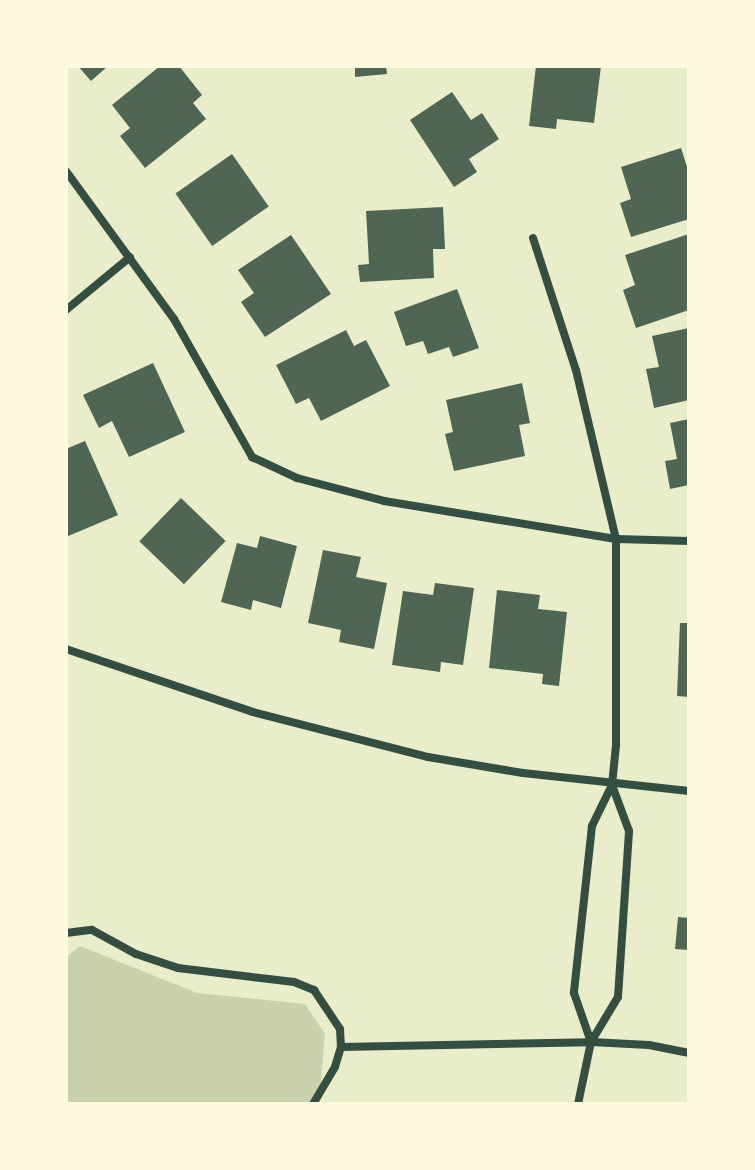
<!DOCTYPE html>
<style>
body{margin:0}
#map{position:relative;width:755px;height:1170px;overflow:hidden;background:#e9edc9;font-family:Jost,sans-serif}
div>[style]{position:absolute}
.green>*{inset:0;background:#cad2ad}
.building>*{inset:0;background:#4f6655;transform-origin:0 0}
.minor>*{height:8px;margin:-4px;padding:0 4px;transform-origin:4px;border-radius:4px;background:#344e41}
span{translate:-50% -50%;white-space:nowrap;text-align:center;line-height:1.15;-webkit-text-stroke:7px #fefae0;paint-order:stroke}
.frame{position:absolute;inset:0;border:68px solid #fefae0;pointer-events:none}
</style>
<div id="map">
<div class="green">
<i style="clip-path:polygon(80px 946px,197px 993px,305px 1004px,325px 1034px,320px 1091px,307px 1104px,66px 1104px,66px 957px)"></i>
</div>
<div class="building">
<i style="clip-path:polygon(78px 66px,108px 66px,91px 81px)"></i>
<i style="clip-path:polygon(160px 66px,179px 66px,202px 95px,193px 103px,206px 119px,145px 168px,120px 136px,130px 128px,112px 105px)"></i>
<i style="clip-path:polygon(355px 66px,386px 66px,387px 74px,355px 77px)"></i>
<i style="clip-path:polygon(536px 66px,601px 66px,594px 123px,557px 119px,556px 129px,529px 126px)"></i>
<i style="clip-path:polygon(452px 92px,471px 120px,482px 113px,499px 139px,469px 159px,477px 172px,454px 187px,410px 120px)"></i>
<i style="clip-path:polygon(681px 148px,689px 173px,689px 219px,631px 237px,620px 203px,631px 199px,621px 167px)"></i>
<i style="left:232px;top:154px;width:64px;height:69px;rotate:55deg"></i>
<i style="clip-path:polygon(443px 207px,445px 249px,433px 249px,434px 278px,360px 282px,358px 265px,369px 264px,366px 211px)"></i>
<i style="clip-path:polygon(689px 234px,689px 310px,636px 328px,623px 290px,635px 285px,625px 255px)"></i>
<i style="clip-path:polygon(291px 235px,331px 294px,265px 337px,241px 302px,254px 293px,238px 270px)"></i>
<i style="clip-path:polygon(457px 289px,479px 348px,453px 357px,449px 347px,428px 354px,423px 341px,406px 346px,394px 312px)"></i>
<i style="clip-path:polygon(689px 328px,689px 400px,654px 408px,646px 369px,659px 367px,652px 336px)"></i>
<i style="clip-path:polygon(346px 330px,354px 346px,366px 340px,390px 386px,321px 421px,309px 398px,296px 404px,276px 365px)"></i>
<i style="clip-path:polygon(153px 363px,185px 432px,129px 457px,112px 421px,99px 428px,83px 395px)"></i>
<i style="clip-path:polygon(522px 383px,530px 423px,519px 425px,525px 456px,454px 471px,445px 434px,453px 432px,446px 400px)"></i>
<i style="clip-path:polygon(689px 419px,689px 485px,670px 489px,665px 461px,677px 459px,670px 423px)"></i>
<i style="clip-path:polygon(85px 441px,118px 515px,66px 537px,66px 449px)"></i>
<i style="left:181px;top:498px;width:62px;height:60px;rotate:44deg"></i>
<i style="clip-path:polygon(260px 536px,297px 546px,281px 608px,253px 600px,251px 610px,221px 602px,237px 543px,257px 548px)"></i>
<i style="clip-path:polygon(323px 550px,361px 557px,356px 577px,387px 583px,374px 649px,339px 642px,341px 630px,308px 623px)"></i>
<i style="clip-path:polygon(435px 583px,474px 588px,463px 665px,441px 662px,440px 672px,392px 665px,403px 591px,433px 595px)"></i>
<i style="clip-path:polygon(497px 590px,540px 595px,538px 609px,567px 612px,559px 686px,542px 684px,543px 674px,489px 668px)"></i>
<i style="clip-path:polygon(680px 623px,689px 623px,689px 697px,677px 696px)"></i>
<i style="clip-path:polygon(678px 917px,689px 918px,689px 950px,675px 949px)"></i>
</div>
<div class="minor">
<i style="left:66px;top:171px;width:183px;rotate:53.9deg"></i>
<i style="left:174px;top:319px;width:159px;rotate:60.5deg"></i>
<i style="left:252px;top:457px;width:50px;rotate:25deg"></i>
<i style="left:297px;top:478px;width:90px;rotate:14.8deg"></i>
<i style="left:384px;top:501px;width:235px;rotate:9.3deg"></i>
<i style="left:616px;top:539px;width:73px;rotate:1.6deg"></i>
<i style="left:533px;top:238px;width:139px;rotate:72deg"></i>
<i style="left:576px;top:370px;width:174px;rotate:76.7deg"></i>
<i style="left:616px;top:539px;width:206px;rotate:90deg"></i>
<i style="left:616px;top:745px;width:40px;rotate:95.7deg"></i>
<i style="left:612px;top:785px;width:46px;rotate:116deg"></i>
<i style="left:592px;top:826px;width:168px;rotate:96.2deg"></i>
<i style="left:574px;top:993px;width:52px;rotate:70.9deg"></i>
<i style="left:66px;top:310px;width:83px;rotate:-39.6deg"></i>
<i style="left:66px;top:649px;width:197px;rotate:18.6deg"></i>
<i style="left:253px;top:712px;width:181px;rotate:14.4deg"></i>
<i style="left:428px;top:757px;width:96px;rotate:9.6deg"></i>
<i style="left:523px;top:773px;width:167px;rotate:6.2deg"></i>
<i style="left:66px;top:933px;width:26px;rotate:-7deg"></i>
<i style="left:92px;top:930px;width:50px;rotate:28.6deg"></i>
<i style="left:136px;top:954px;width:44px;rotate:18.4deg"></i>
<i style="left:178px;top:968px;width:117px;rotate:6.9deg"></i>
<i style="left:294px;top:982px;width:22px;rotate:22deg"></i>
<i style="left:314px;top:990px;width:47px;rotate:56.3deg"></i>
<i style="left:340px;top:1029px;width:18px;rotate:87deg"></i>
<i style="left:341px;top:1047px;width:21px;rotate:107deg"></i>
<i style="left:335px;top:1067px;width:43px;rotate:120.7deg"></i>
<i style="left:341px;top:1047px;width:250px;rotate:-1.1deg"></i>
<i style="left:591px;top:1042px;width:58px;rotate:3deg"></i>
<i style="left:649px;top:1045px;width:41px;rotate:11.3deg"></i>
<i style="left:578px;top:1104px;width:63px;rotate:-78.2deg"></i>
<i style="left:591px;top:1042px;width:52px;rotate:-59deg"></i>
<i style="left:618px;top:997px;width:166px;rotate:-86.2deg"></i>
<i style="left:629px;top:831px;width:49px;rotate:-110.3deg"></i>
</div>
<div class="frame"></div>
</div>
